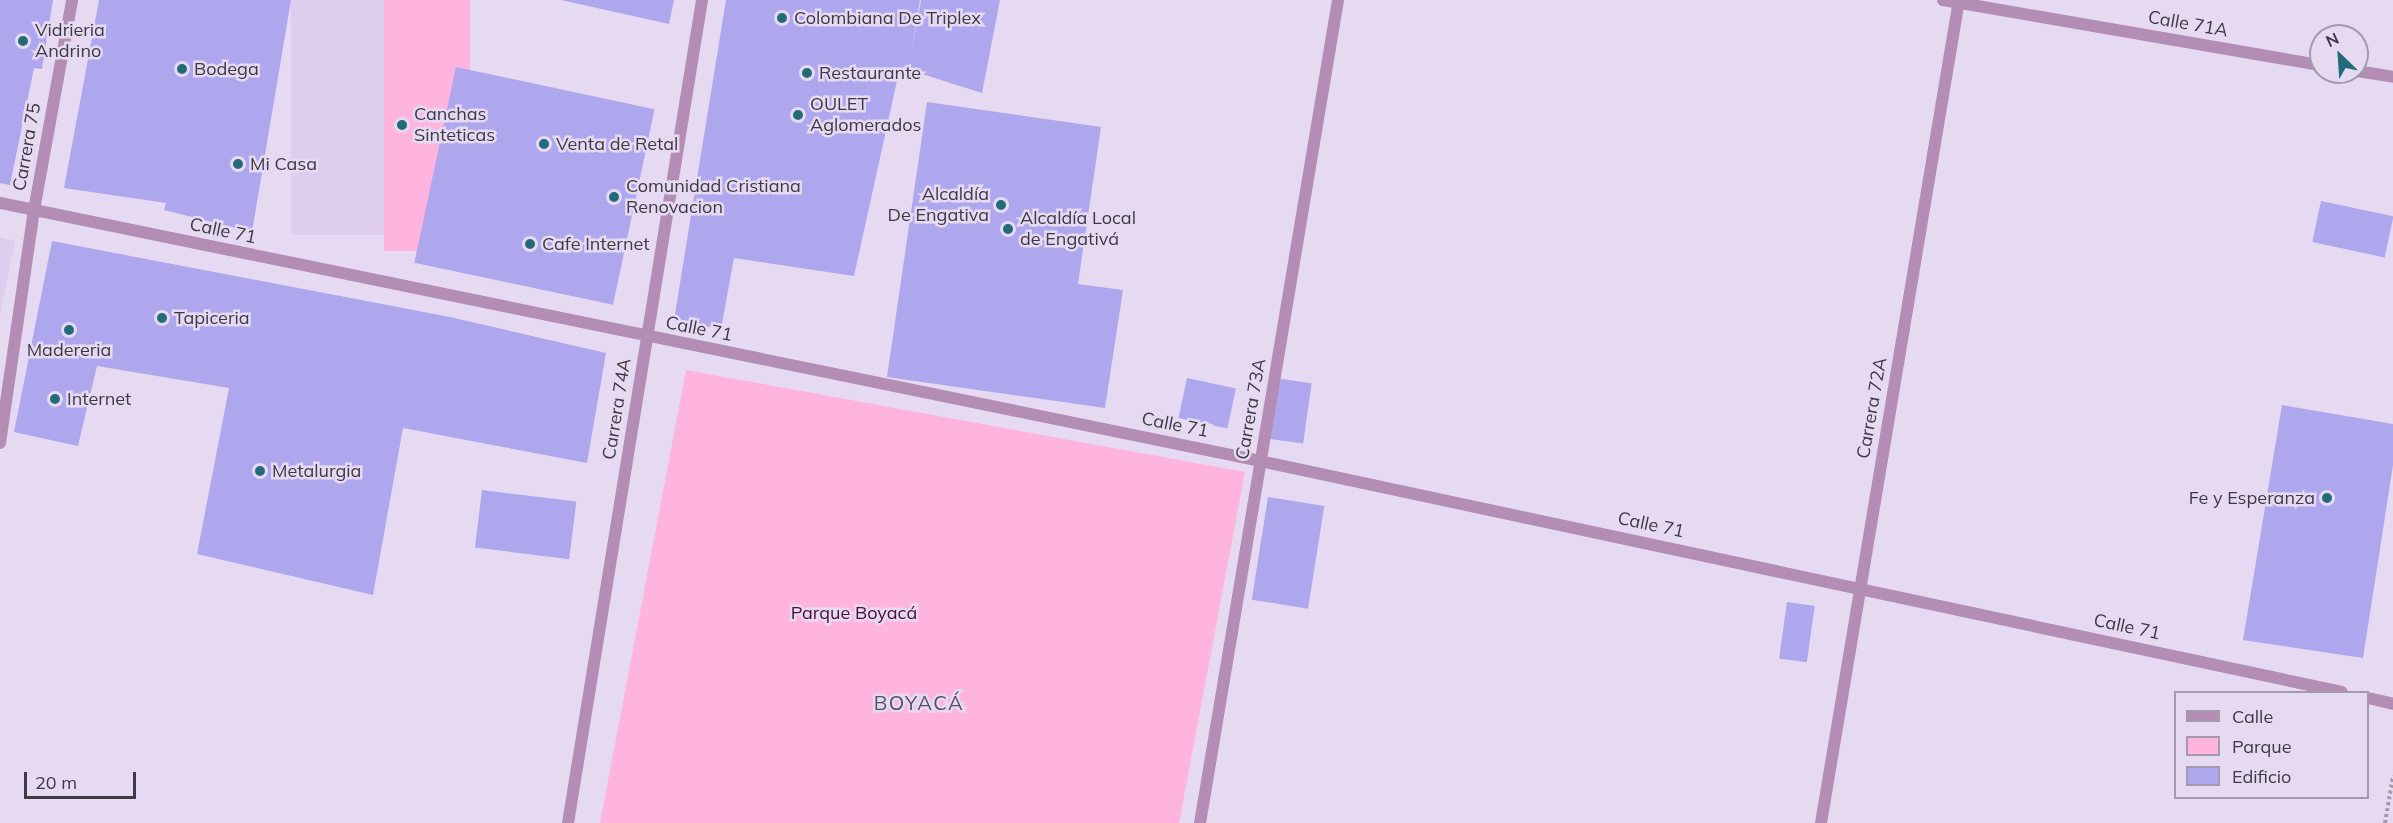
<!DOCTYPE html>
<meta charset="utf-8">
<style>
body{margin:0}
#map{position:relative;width:2393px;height:823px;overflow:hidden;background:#e6daf2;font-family:Mulish,sans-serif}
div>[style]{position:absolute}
.built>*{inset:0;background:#ddceed;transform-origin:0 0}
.green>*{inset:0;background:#feb4dd;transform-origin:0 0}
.building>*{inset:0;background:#aea7ee;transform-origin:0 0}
.path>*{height:4px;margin-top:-2px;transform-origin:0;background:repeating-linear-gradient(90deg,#a39aac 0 3px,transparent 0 6px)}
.minor>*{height:12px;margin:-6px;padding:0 6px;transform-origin:6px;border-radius:6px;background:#b48db5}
.tertiary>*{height:12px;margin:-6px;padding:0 6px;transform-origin:6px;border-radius:6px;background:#b48db5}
.dots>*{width:16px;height:16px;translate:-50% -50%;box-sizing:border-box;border:3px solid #e6daf2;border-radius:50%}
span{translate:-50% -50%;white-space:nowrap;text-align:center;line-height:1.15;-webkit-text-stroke:5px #e6daf2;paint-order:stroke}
.poi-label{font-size:18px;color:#3e3a43}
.left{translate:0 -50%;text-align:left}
.right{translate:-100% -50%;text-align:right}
.street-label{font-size:18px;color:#3e3a43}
.park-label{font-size:18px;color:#4c0c36}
.neighbourhood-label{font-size:20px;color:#594f64;letter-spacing:1.5px}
.legend{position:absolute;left:2174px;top:691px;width:195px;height:108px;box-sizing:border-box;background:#e6daf2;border:2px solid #a39aac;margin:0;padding:8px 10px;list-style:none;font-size:18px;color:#3e3a43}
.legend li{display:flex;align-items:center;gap:12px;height:30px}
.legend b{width:30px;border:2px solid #a39aac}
.north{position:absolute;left:2309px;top:24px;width:60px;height:60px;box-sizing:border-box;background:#e6daf2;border:2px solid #a39aac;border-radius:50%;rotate:335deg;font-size:16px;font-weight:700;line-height:24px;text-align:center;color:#3e3a43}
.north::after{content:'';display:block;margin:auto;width:21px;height:27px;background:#246b79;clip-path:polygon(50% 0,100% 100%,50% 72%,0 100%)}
.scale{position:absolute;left:24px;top:772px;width:112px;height:27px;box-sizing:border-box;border:3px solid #3e3a43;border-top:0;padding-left:8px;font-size:18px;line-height:21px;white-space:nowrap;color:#3e3a43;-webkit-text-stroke:4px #e6daf2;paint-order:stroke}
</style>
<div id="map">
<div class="built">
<i style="left:291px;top:0;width:93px;height:235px"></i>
<i style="clip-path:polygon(0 237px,15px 241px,0 315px)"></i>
</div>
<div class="green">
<i style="left:384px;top:0;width:86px;height:251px"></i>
<i style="clip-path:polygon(686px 370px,1245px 472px,1179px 823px,600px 823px)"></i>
</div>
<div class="building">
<i style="clip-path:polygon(0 0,53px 0,42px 69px,34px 68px,10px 185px,0 183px)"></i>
<i style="clip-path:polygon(99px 0,291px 0,252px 232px,164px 210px,166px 203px,64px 188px)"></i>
<i style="clip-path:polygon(561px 0,674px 0,669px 24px)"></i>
<i style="clip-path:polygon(726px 0,920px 0,911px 56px,921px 0,1000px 0,982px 93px,900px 67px,854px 276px,734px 258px,721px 329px,674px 320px)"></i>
<i style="left:456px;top:67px;width:203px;height:200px;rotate:12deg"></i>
<i style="clip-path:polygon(927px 102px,1101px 127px,1078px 284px,1123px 290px,1105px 408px,887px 377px)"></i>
<i style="left:2321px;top:201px;width:74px;height:42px;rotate:12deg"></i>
<i style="clip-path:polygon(52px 241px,450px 317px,606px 353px,587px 463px,403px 428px,373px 595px,197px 554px,229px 388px,97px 366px,78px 446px,14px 432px)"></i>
<i style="left:1187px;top:378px;width:50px;height:41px;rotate:12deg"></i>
<i style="left:1275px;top:378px;width:37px;height:61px;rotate:8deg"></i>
<i style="clip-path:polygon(2282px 405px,2393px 424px,2393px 465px,2363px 658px,2243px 640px)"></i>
<i style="left:482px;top:490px;width:95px;height:58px;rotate:7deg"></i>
<i style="left:1268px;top:497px;width:57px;height:104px;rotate:9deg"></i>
<i style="left:1787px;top:602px;width:28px;height:57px;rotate:8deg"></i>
</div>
<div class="path">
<i style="left:2385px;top:823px;width:48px;rotate:-80.3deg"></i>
</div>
<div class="minor">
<i style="left:1943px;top:0;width:384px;rotate:9.8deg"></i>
<i style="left:2357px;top:71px;width:36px;rotate:9deg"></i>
<i style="left:0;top:203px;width:1286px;rotate:11.57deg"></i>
<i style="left:1260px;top:461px;width:1106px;rotate:12.05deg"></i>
<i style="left:0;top:443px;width:235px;rotate:-81.7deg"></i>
<i style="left:34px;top:210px;width:213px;rotate:-79.7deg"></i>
<i style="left:2368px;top:698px;width:26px;rotate:13deg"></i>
<i style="left:1821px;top:823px;width:834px;rotate:-80.48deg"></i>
</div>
<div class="tertiary">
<i style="left:568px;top:823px;width:834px;rotate:-80.75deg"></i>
<i style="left:1200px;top:823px;width:834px;rotate:-80.48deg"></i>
</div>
<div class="dots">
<i style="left:782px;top:18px;background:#246b79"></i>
<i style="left:23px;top:41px;background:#246b79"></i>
<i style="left:182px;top:69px;background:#246b79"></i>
<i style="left:807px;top:73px;background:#246b79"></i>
<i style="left:798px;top:115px;background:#246b79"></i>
<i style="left:402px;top:125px;background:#246b79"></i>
<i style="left:544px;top:144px;background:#246b79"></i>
<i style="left:238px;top:164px;background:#246b79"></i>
<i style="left:614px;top:197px;background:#246b79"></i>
<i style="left:1001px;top:205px;background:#246b79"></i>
<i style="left:1008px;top:229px;background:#246b79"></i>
<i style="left:530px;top:244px;background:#246b79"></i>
<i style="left:162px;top:318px;background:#246b79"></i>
<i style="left:69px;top:330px;background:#246b79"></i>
<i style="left:55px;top:399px;background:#246b79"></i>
<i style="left:260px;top:471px;background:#246b79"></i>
<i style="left:2327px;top:498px;background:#246b79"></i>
</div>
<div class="poi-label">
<span class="left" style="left:794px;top:18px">Colombiana De Triplex</span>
<span class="left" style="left:35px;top:41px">Vidrieria<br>Andrino</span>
<span class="left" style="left:194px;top:69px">Bodega</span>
<span class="left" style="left:819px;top:73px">Restaurante</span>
<span class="left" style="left:810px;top:115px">OULET<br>Aglomerados</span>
<span class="left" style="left:414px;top:125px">Canchas<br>Sinteticas</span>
<span class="left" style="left:556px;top:144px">Venta de Retal</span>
<span class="left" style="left:250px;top:164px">Mi Casa</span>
<span class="left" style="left:626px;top:197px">Comunidad Cristiana<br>Renovacion</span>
<span class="right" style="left:989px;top:205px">Alcaldía<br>De Engativa</span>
<span class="left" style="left:1020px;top:229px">Alcaldía Local<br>de Engativá</span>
<span class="left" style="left:542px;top:244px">Cafe Internet</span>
<span class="left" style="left:174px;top:318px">Tapiceria</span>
<span style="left:69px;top:350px">Madereria</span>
<span class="left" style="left:67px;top:399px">Internet</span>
<span class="left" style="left:272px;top:471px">Metalurgia</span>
<span class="right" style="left:2315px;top:498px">Fe y Esperanza</span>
</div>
<div class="street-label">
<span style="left:2188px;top:24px;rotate:10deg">Calle 71A</span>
<span style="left:27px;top:147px;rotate:-80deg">Carrera 75</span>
<span style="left:223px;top:231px;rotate:12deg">Calle 71</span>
<span style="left:699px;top:329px;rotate:11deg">Calle 71</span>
<span style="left:1872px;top:408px;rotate:-80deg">Carrera 72A</span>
<span style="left:617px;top:409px;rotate:-81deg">Carrera 74A</span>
<span style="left:1251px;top:409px;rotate:-80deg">Carrera 73A</span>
<span style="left:1175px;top:425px;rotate:11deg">Calle 71</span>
<span style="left:1651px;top:525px;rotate:12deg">Calle 71</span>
<span style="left:2127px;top:627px;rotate:12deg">Calle 71</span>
</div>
<div class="park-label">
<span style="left:854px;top:613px">Parque Boyacá</span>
</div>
<div class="neighbourhood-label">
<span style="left:919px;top:702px">BOYACÁ</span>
</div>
<ul class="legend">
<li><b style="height:8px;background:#b48db5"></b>Calle</li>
<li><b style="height:16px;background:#feb4dd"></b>Parque</li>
<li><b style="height:16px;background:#aea7ee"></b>Edificio</li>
</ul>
<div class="north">N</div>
<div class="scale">20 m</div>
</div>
